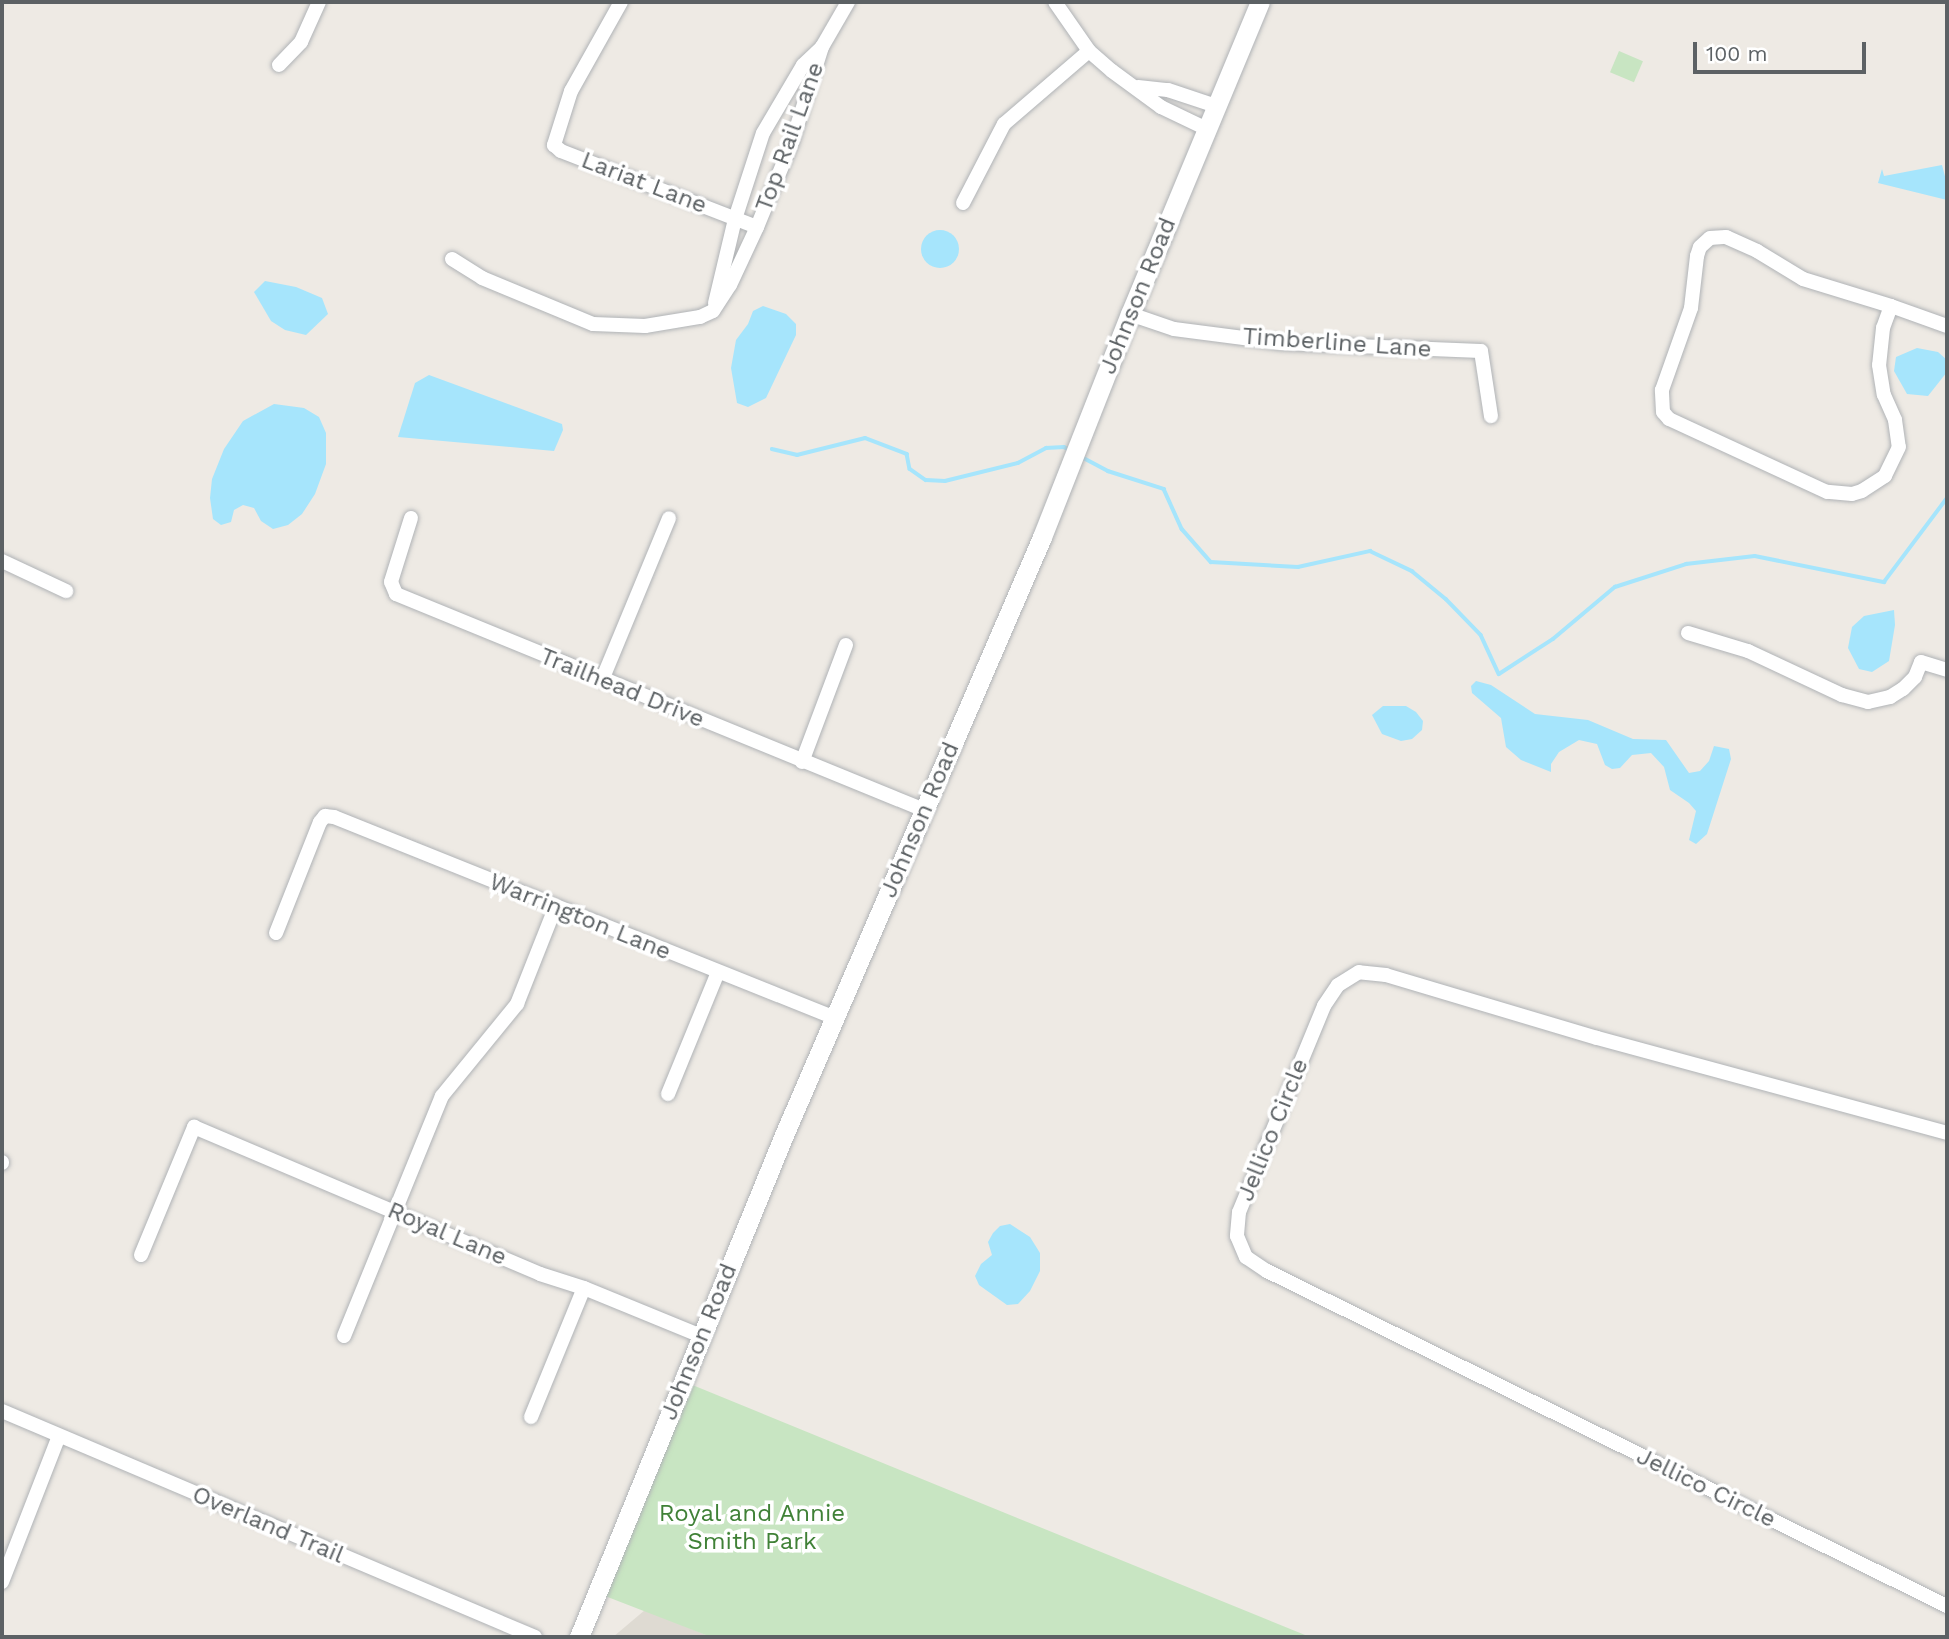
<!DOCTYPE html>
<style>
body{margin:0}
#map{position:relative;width:1949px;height:1639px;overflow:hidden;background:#eeeae4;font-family:"Work Sans",sans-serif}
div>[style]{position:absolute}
.education>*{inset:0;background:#dedad2}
.green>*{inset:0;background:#c8e5c2;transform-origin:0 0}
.water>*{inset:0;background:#a6e5fc}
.round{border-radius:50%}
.stream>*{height:3.5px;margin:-1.75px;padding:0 1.75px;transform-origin:1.75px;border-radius:1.75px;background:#a6e5fc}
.roads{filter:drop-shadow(0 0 2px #b0b3b6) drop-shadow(0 0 2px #b0b3b6)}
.street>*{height:14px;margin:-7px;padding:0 7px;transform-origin:7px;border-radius:7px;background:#fff}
.secondary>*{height:19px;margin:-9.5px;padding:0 9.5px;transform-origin:9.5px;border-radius:9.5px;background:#fff}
span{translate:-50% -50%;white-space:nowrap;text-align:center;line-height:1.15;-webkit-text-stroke:7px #fff;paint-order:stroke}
.street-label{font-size:24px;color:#5c6164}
.park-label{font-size:24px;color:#408137}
.frame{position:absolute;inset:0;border:4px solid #5c6164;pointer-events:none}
.scale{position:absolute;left:1693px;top:42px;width:173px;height:32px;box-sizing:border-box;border:4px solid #5c6164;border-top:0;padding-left:9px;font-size:21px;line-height:24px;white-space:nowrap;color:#5c6164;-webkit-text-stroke:5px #fff;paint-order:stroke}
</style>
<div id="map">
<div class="education">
<i style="clip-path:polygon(645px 1610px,711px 1637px,613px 1637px)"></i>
</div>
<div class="green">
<i style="left:1619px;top:51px;width:26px;height:23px;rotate:23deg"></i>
<i style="clip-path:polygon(690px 1384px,961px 1495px,1310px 1637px,711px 1637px,605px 1596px)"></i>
</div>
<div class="water">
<i style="clip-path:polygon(1942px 165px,1947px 184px,1947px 200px,1878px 183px,1882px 169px,1884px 176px)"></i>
<i class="round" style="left:921px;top:230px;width:38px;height:38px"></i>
<i style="clip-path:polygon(265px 281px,296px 287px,322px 298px,328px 314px,306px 335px,285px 330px,271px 321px,254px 292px)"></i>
<i style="clip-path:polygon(763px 306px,786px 314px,796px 324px,796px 335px,766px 398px,748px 407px,737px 403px,731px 368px,736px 340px,748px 324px,753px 311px)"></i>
<i style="clip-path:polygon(1917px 348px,1938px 352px,1947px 360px,1947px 372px,1928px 396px,1907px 394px,1894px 371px,1896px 357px)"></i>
<i style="clip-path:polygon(429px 375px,562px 424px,563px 430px,554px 451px,398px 437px,415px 383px)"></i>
<i style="clip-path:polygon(274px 404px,304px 408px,319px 417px,326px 433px,326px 464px,315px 494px,302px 514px,288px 525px,273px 529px,261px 521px,254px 508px,243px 505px,234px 510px,231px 522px,221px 525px,213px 519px,210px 498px,212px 479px,224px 449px,243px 421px)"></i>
<i style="clip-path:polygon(1894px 610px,1895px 625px,1889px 661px,1872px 672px,1859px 669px,1848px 648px,1852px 627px,1864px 616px)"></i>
<i style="clip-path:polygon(1476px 681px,1491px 685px,1535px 714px,1588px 720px,1633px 739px,1666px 740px,1689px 773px,1700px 771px,1709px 761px,1714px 746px,1729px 749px,1731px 759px,1707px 834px,1696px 844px,1689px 840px,1696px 811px,1689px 803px,1670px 790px,1664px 767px,1651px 753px,1632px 755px,1620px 768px,1612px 769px,1605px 765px,1597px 744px,1579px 740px,1559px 752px,1551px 764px,1551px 772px,1521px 760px,1506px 747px,1501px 718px,1472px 693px,1471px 686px)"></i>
<i style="clip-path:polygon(1383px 706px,1406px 706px,1416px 712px,1423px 721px,1422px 730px,1412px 739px,1401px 741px,1382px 734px,1372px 715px)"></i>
<i style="clip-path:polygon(1010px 1224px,1030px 1237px,1040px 1253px,1040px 1271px,1030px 1291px,1018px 1304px,1007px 1305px,979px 1285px,975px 1276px,981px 1264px,992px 1255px,988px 1242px,993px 1233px,1000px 1226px)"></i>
</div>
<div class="stream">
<i style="left:772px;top:449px;width:26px;rotate:13deg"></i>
<i style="left:797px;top:455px;width:70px;rotate:-14deg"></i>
<i style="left:865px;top:438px;width:45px;rotate:20.9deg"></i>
<i style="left:907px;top:454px;width:15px;rotate:79deg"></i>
<i style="left:910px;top:469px;width:19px;rotate:35deg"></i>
<i style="left:926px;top:480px;width:19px;rotate:3deg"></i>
<i style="left:945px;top:481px;width:75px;rotate:-13.9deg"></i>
<i style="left:1018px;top:463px;width:32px;rotate:-28deg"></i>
<i style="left:1046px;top:448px;width:18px;rotate:-3deg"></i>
<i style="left:1064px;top:447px;width:7px;rotate:27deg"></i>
<i style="left:1080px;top:456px;width:32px;rotate:28deg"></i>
<i style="left:1108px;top:471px;width:59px;rotate:17.8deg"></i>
<i style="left:1164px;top:489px;width:44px;rotate:65.8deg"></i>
<i style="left:1182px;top:529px;width:44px;rotate:48.7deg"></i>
<i style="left:1211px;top:562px;width:87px;rotate:3.3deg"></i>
<i style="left:1298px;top:567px;width:74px;rotate:-12.5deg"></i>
<i style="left:1370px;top:551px;width:47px;rotate:25.5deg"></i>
<i style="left:1412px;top:571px;width:44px;rotate:39.5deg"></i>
<i style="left:1446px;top:599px;width:50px;rotate:45.8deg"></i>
<i style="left:1481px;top:635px;width:43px;rotate:65.2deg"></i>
<i style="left:1499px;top:674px;width:64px;rotate:-32.9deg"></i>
<i style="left:1553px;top:639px;width:81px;rotate:-40deg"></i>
<i style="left:1615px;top:587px;width:75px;rotate:-17.9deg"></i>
<i style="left:1686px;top:564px;width:69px;rotate:-6.6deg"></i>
<i style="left:1755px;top:556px;width:132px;rotate:11.4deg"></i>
<i style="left:1884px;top:582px;width:105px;rotate:-53.1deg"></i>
</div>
<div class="roads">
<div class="street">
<i style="left:621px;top:2px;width:102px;rotate:119.3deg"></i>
<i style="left:571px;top:91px;width:57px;rotate:107.5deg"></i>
<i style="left:554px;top:145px;width:9px;rotate:41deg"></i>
<i style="left:561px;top:151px;width:210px;rotate:21.2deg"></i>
<i style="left:1055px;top:2px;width:60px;rotate:55.2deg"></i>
<i style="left:1089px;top:51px;width:30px;rotate:41deg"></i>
<i style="left:1112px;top:71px;width:61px;rotate:36.3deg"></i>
<i style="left:1161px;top:107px;width:51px;rotate:25.6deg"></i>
<i style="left:279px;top:65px;width:32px;rotate:-46deg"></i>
<i style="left:301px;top:42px;width:44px;rotate:-65.8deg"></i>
<i style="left:1138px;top:87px;width:30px;rotate:6deg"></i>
<i style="left:1168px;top:90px;width:51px;rotate:18.4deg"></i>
<i style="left:963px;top:203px;width:89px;rotate:-62.6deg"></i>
<i style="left:1004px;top:124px;width:112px;rotate:-40.7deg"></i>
<i style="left:452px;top:259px;width:36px;rotate:32deg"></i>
<i style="left:482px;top:278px;width:120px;rotate:22.5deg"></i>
<i style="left:593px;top:324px;width:52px;rotate:2.2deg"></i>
<i style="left:645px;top:326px;width:56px;rotate:-9.3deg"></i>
<i style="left:700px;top:317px;width:14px;rotate:-25deg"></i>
<i style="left:715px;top:303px;width:86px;rotate:-76.6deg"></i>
<i style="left:735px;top:219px;width:90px;rotate:-72deg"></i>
<i style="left:763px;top:133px;width:79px;rotate:-59.5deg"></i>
<i style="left:803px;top:65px;width:25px;rotate:-43deg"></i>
<i style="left:1891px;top:306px;width:23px;rotate:110deg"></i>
<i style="left:1883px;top:328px;width:37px;rotate:96deg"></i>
<i style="left:1879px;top:365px;width:30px;rotate:81deg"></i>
<i style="left:1884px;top:395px;width:27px;rotate:66deg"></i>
<i style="left:1895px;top:420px;width:27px;rotate:82deg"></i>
<i style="left:1899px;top:447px;width:32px;rotate:116deg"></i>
<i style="left:1885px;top:476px;width:27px;rotate:147deg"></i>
<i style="left:1862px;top:491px;width:10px;rotate:163deg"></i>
<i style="left:1852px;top:494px;width:25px;rotate:-175deg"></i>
<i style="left:1827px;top:492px;width:174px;rotate:-155.2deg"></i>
<i style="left:1669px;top:419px;width:9px;rotate:-131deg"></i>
<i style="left:1663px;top:412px;width:22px;rotate:-93deg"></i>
<i style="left:1662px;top:390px;width:87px;rotate:-70.5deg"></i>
<i style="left:1691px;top:308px;width:52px;rotate:-83.4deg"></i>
<i style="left:1697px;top:256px;width:9px;rotate:-72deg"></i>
<i style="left:1700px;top:247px;width:13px;rotate:-42deg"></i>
<i style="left:1710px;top:238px;width:16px;rotate:-4deg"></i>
<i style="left:1726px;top:237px;width:34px;rotate:24deg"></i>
<i style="left:1757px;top:251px;width:54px;rotate:31.3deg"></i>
<i style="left:1803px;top:279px;width:92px;rotate:17.1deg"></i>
<i style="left:1891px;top:306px;width:59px;rotate:19.7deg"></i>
<i style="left:713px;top:311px;width:31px;rotate:-57deg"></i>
<i style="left:730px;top:285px;width:64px;rotate:-65deg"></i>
<i style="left:757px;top:227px;width:92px;rotate:-67.6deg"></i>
<i style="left:792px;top:142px;width:100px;rotate:-72.5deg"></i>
<i style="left:822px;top:47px;width:52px;rotate:-60deg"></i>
<i style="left:1130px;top:314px;width:46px;rotate:18.8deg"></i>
<i style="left:1174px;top:329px;width:109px;rotate:7.4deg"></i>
<i style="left:1282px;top:343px;width:199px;rotate:2.3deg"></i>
<i style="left:1481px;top:351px;width:66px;rotate:81.3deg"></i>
<i style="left:411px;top:518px;width:67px;rotate:107.4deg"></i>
<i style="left:391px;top:582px;width:13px;rotate:67deg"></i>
<i style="left:396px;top:594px;width:570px;rotate:22.25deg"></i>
<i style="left:2px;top:561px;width:71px;rotate:25.1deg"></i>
<i style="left:1688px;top:633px;width:63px;rotate:16.7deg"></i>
<i style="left:1748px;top:651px;width:104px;rotate:25.1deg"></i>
<i style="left:1842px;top:695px;width:27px;rotate:15deg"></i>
<i style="left:1868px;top:702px;width:23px;rotate:-13deg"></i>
<i style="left:1890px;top:697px;width:15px;rotate:-32deg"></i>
<i style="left:1903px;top:689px;width:17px;rotate:-45deg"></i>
<i style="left:1915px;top:677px;width:16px;rotate:-68deg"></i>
<i style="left:1921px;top:662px;width:27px;rotate:17deg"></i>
<i style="left:602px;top:680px;width:175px;rotate:-67.5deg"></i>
<i style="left:802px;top:762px;width:125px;rotate:-69.4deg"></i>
<i style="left:276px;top:933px;width:119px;rotate:-68.4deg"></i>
<i style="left:320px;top:822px;width:8px;rotate:-50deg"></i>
<i style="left:325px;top:816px;width:9px;rotate:6deg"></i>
<i style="left:334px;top:817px;width:540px;rotate:21.86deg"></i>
<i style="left:668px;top:1094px;width:132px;rotate:-67.7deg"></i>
<i style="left:1947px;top:1133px;width:363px;rotate:-164.8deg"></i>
<i style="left:1597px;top:1038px;width:220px;rotate:-163.4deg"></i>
<i style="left:1386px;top:975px;width:27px;rotate:-174deg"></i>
<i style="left:1359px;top:972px;width:25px;rotate:148deg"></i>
<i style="left:1338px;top:985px;width:25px;rotate:124deg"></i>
<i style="left:1324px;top:1006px;width:223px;rotate:112.4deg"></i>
<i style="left:1239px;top:1212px;width:24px;rotate:95deg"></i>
<i style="left:1237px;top:1236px;width:23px;rotate:67deg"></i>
<i style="left:1246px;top:1257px;width:25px;rotate:34deg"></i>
<i style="left:1267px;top:1271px;width:758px;rotate:26.23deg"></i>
<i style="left:2px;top:1162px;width:1px;rotate:90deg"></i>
<i style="left:141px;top:1255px;width:139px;rotate:-67.5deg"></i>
<i style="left:194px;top:1127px;width:376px;rotate:23deg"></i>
<i style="left:540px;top:1274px;width:46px;rotate:17.7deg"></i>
<i style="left:584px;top:1288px;width:126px;rotate:22.3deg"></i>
<i style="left:344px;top:1336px;width:259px;rotate:-67.8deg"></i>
<i style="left:442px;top:1096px;width:119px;rotate:-50.8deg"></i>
<i style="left:517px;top:1004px;width:103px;rotate:-68.4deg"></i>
<i style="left:2px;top:1411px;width:579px;rotate:22.98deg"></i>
<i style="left:531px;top:1417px;width:139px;rotate:-67.7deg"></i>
<i style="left:2px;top:1582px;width:157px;rotate:-68.7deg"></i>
</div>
<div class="secondary">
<i style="left:579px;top:1637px;width:542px;rotate:-67.79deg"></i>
<i style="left:784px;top:1135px;width:651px;rotate:-66.66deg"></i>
<i style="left:1042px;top:537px;width:240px;rotate:-68.5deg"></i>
<i style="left:1130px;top:314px;width:338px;rotate:-67.4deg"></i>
</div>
</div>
<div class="street-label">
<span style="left:790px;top:137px;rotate:-70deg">Top Rail Lane</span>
<span style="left:644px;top:183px;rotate:21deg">Lariat Lane</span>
<span style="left:1138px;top:296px;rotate:-68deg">Johnson Road</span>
<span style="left:1337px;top:343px;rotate:4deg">Timberline Lane</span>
<span style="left:622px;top:688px;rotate:22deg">Trailhead Drive</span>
<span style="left:920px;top:820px;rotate:-67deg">Johnson Road</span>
<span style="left:580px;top:917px;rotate:22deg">Warrington Lane</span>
<span style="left:1273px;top:1130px;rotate:-68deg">Jellico Circle</span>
<span style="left:447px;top:1234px;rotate:23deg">Royal Lane</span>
<span style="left:699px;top:1342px;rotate:-68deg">Johnson Road</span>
<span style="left:1706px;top:1488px;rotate:26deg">Jellico Circle</span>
<span style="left:268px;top:1525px;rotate:23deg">Overland Trail</span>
</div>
<div class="park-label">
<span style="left:752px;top:1528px">Royal and Annie<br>Smith Park</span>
</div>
<div class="frame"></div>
<div class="scale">100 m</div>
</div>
